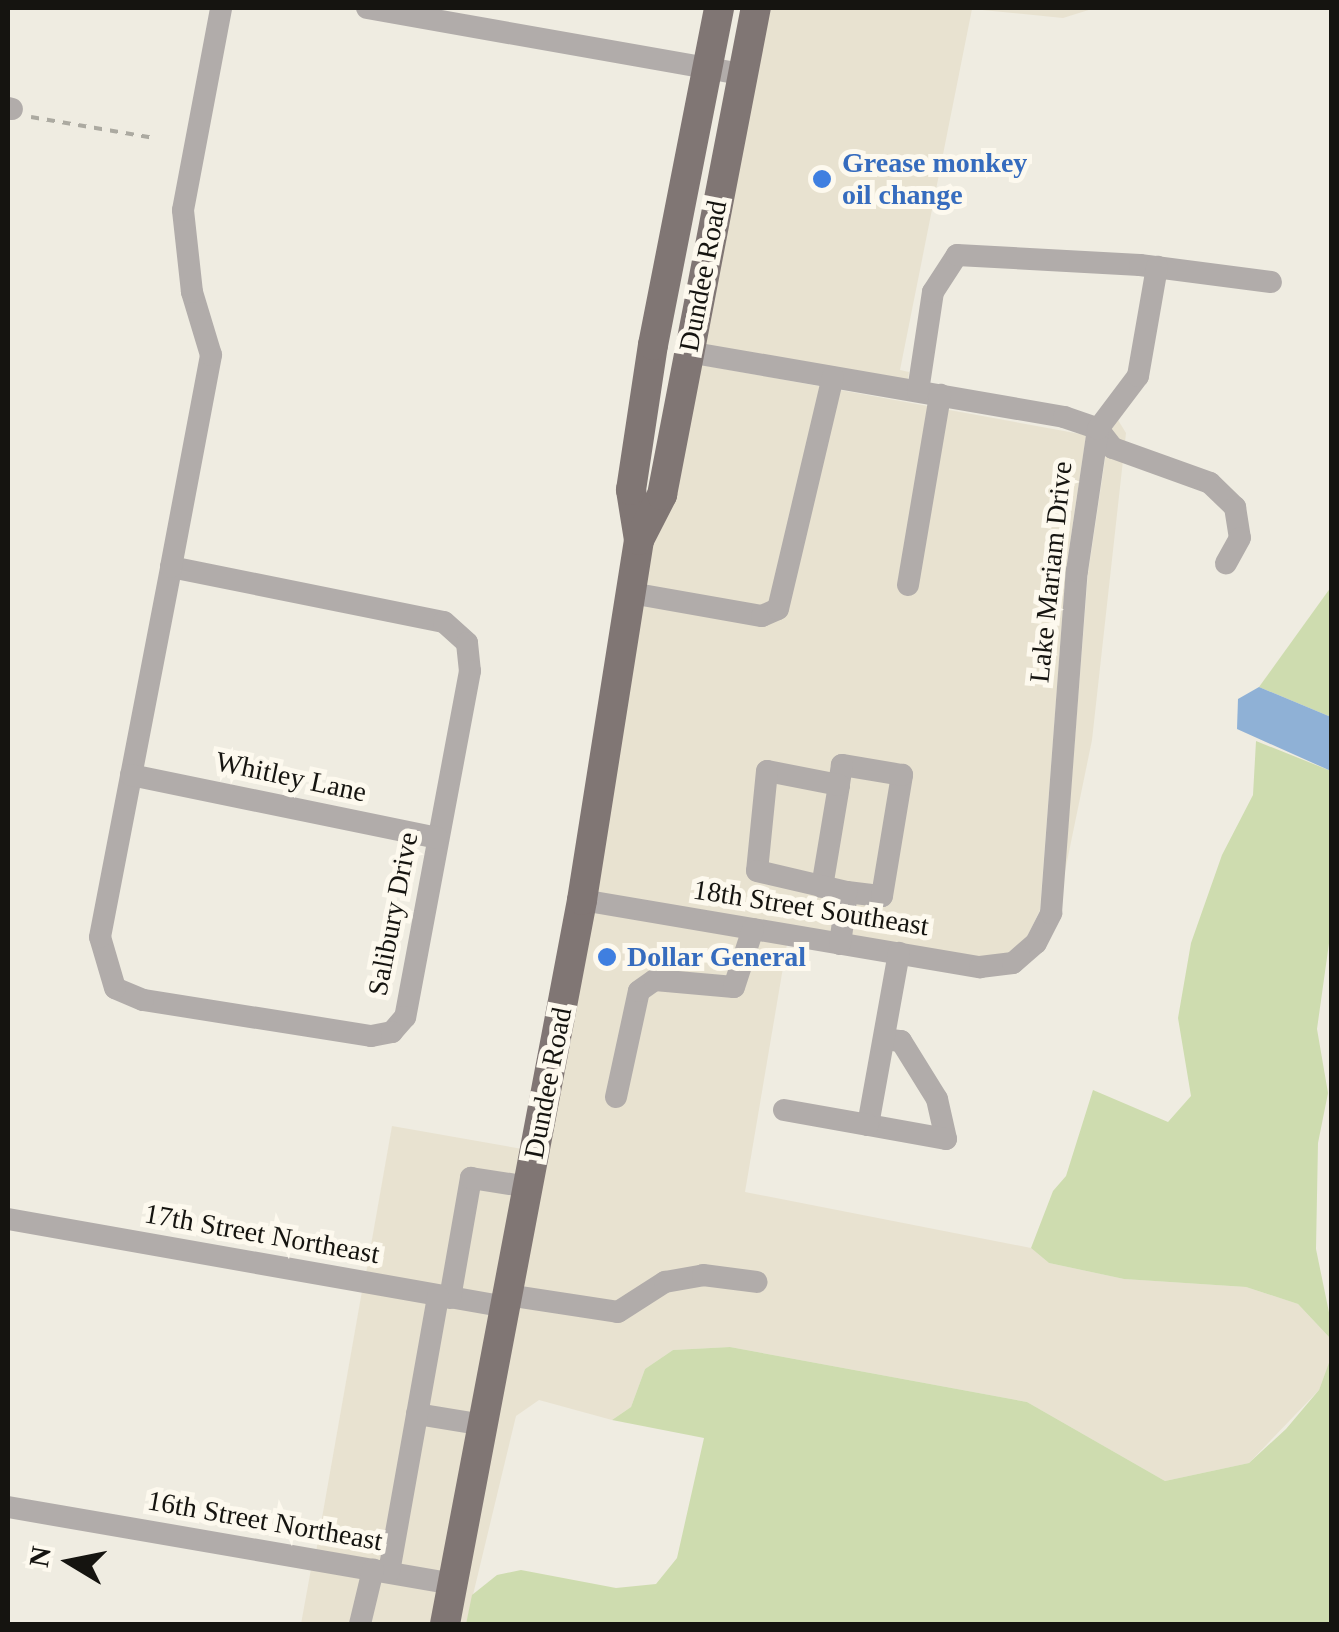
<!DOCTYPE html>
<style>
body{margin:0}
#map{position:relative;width:1339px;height:1632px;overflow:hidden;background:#efece1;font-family:"Times New Roman",serif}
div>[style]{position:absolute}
.built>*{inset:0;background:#e8e2d0;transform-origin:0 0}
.green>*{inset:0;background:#cedcaf}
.water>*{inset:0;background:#8fb1d6}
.path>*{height:4px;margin-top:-2px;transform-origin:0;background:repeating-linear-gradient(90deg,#acaaa1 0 8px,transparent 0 16px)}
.minor>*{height:22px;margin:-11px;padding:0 11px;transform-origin:11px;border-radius:11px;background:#b1acaa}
.major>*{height:30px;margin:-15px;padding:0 15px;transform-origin:15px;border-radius:15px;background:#807674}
.dots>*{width:28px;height:28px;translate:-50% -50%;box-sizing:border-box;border:5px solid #fdf9ee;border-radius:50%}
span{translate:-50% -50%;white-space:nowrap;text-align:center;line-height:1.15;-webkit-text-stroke:10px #fdf9ee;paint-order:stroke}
.shop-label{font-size:28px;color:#366cbe;font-weight:700}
.left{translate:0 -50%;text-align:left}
.street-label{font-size:28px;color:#151410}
.frame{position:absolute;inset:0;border:10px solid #151410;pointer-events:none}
.north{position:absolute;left:20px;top:1512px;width:100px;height:100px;-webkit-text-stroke:8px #fdf9ee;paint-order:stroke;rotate:280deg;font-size:28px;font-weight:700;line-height:40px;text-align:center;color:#151410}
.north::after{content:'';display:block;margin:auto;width:35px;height:45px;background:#151410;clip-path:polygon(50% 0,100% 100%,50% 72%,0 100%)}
</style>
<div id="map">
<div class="built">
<i style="clip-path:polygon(767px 8px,1095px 8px,1063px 18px,972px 9px,900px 370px,909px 372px,908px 380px,701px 345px)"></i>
<i style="clip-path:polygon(697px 364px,1086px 435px,1066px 570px,1040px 910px,1027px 937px,1008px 953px,980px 957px,594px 893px,649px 549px)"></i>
<i style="clip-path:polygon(1118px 420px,1126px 433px,1092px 740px,1064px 876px,1088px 573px,1109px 433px)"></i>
<i style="clip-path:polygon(591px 912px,787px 944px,745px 1192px,1031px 1248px,1049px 1263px,1124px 1279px,1246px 1287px,1298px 1304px,1329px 1337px,1330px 1361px,1319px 1390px,1249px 1463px,1165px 1481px,1027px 1402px,730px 1347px,673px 1350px,645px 1369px,631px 1407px,612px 1420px,539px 1400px,516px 1416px,466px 1624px,456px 1624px)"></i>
<i style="left:392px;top:1126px;width:134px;height:149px;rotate:10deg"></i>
<i style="left:362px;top:1291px;width:134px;height:263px;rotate:10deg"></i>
<i style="clip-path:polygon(311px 1569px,441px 1591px,434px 1624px,301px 1624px)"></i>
</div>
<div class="green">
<i style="clip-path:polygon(1331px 587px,1331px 717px,1259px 687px)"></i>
<i style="clip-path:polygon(1256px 741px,1331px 771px,1331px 929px,1317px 1029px,1328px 1093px,1318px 1143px,1316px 1249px,1332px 1327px,1331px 1624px,466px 1624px,472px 1595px,497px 1575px,521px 1570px,616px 1588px,656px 1584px,677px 1558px,704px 1438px,612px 1420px,631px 1407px,645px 1369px,673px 1350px,730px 1347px,1027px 1402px,1165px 1481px,1249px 1463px,1286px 1429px,1319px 1390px,1330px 1360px,1329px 1337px,1298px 1304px,1246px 1287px,1124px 1279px,1049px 1263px,1031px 1248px,1053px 1191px,1066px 1176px,1093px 1090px,1168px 1122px,1191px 1096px,1178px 1018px,1191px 943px,1222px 855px,1253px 795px)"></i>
</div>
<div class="water">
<i style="clip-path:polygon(1259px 687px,1331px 717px,1331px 771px,1237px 729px,1238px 699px)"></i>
</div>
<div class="path">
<i style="left:31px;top:117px;width:125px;rotate:9.7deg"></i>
</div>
<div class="minor">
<i style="left:367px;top:8px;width:382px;rotate:10deg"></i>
<i style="left:8px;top:108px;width:4px;rotate:14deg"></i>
<i style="left:688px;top:352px;width:382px;rotate:9.8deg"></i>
<i style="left:1064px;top:417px;width:36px;rotate:19deg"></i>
<i style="left:918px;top:391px;width:100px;rotate:-81.4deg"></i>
<i style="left:933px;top:292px;width:44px;rotate:-57deg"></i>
<i style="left:957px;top:255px;width:183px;rotate:3.1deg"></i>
<i style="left:1140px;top:265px;width:132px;rotate:7.4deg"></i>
<i style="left:1098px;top:429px;width:24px;rotate:52deg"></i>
<i style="left:1113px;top:448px;width:103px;rotate:19.8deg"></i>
<i style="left:1210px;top:483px;width:35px;rotate:44deg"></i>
<i style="left:1235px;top:507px;width:31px;rotate:81deg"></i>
<i style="left:1240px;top:538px;width:29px;rotate:119deg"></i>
<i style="left:171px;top:567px;width:278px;rotate:11.4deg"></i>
<i style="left:444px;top:622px;width:31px;rotate:42deg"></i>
<i style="left:467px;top:643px;width:28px;rotate:84deg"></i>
<i style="left:470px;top:671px;width:352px;rotate:100.6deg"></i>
<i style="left:405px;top:1017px;width:20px;rotate:131deg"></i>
<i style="left:392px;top:1032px;width:21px;rotate:169deg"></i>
<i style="left:371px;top:1036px;width:231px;rotate:-171deg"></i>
<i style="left:143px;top:1000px;width:30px;rotate:-157deg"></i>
<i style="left:115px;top:988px;width:53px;rotate:-106.4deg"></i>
<i style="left:100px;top:937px;width:377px;rotate:-79.1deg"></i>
<i style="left:171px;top:567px;width:216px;rotate:-79.3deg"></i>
<i style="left:211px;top:355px;width:66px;rotate:-106.8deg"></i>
<i style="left:192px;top:292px;width:82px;rotate:-96.3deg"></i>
<i style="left:183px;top:210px;width:206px;rotate:-79.3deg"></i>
<i style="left:908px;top:585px;width:193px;rotate:-80.4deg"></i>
<i style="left:631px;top:593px;width:133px;rotate:10deg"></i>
<i style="left:762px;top:616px;width:17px;rotate:-24deg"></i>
<i style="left:778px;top:609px;width:238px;rotate:-76.7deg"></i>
<i style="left:131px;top:775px;width:313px;rotate:11.6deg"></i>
<i style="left:822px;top:887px;width:103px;rotate:-80.5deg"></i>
<i style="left:582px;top:900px;width:404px;rotate:9.6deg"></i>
<i style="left:980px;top:967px;width:33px;rotate:-7deg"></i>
<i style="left:1013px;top:963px;width:30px;rotate:-41deg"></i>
<i style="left:1036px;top:943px;width:34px;rotate:-63deg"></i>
<i style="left:1051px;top:913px;width:343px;rotate:-85.7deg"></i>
<i style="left:1077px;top:571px;width:144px;rotate:-81.6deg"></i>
<i style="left:1098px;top:429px;width:66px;rotate:-53deg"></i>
<i style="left:1138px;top:376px;width:111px;rotate:-80.1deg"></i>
<i style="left:840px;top:944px;width:52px;rotate:-82.3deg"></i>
<i style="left:847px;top:892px;width:35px;rotate:7deg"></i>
<i style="left:882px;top:896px;width:123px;rotate:-80.6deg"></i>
<i style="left:902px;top:775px;width:61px;rotate:-170.5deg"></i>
<i style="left:842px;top:765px;width:20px;rotate:99deg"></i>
<i style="left:839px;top:785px;width:73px;rotate:-169deg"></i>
<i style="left:767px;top:771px;width:100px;rotate:95.7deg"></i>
<i style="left:757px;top:871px;width:92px;rotate:13.1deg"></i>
<i style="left:884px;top:1039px;width:17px;rotate:7deg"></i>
<i style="left:901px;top:1041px;width:68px;rotate:58.2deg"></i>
<i style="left:937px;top:1099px;width:41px;rotate:77.3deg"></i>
<i style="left:946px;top:1139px;width:79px;rotate:-169.8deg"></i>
<i style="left:868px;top:1125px;width:175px;rotate:-79.8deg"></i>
<i style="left:616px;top:1097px;width:108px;rotate:-77.8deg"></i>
<i style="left:639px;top:991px;width:19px;rotate:-35deg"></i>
<i style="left:655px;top:980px;width:79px;rotate:5.1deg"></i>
<i style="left:734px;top:987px;width:61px;rotate:-71.9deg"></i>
<i style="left:784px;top:1110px;width:85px;rotate:10.1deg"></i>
<i style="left:8px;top:1219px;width:506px;rotate:10.02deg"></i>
<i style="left:508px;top:1295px;width:111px;rotate:8.8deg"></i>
<i style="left:618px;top:1312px;width:56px;rotate:-32.6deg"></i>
<i style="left:665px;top:1282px;width:39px;rotate:-10deg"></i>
<i style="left:703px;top:1275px;width:54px;rotate:7.4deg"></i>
<i style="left:450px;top:1298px;width:122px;rotate:-80.1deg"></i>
<i style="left:471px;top:1178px;width:59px;rotate:8.8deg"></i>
<i style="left:417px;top:1414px;width:68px;rotate:9.3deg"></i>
<i style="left:8px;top:1507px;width:453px;rotate:9.8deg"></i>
<i style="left:389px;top:1572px;width:280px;rotate:-79.9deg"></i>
<i style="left:360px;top:1624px;width:56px;rotate:-76.5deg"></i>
</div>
<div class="major">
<i style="left:639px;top:540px;width:51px;rotate:-99.1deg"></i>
<i style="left:631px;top:490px;width:147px;rotate:-81.4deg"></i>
<i style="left:653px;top:345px;width:343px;rotate:-78.9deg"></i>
<i style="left:445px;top:1624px;width:737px;rotate:-79.28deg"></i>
<i style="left:582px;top:900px;width:364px;rotate:-81deg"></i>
<i style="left:639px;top:540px;width:51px;rotate:-62.9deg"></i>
<i style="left:662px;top:495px;width:496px;rotate:-79.1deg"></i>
</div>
<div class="dots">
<i style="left:822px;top:179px;background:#3f7fe0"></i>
<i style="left:607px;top:957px;background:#3f7fe0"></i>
</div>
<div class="shop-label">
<span class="left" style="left:842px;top:179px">Grease monkey<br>oil change</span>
<span class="left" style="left:627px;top:957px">Dollar General</span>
</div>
<div class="street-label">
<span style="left:703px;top:276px;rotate:-79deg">Dundee Road</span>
<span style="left:1051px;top:572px;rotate:-84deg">Lake Mariam Drive</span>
<span style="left:291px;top:777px;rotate:12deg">Whitley Lane</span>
<span style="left:811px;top:908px;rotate:9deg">18th Street Southeast</span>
<span style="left:393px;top:914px;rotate:-79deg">Salibury Drive</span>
<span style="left:548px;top:1083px;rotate:-79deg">Dundee Road</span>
<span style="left:262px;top:1234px;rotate:10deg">17th Street Northeast</span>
<span style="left:265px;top:1521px;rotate:10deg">16th Street Northeast</span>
</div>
<div class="frame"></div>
<div class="north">N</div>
</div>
